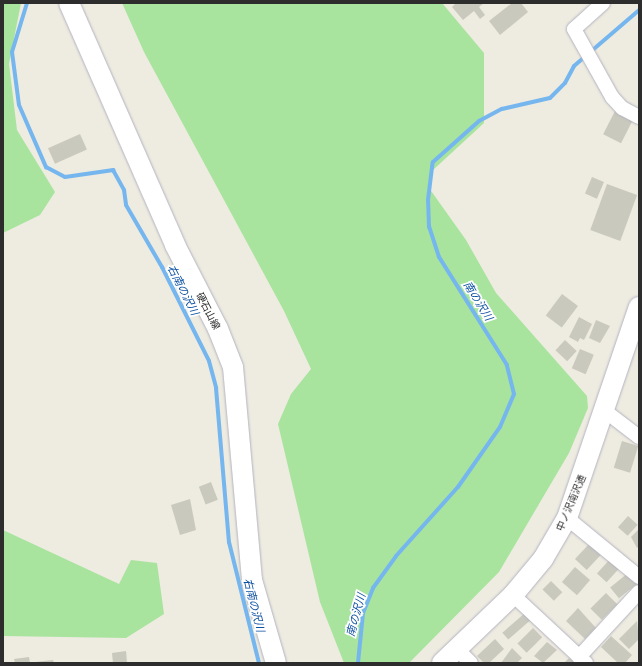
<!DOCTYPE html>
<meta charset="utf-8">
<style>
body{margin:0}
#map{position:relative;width:642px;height:666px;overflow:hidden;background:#eeebe0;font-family:Ubuntu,"Noto Sans JP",sans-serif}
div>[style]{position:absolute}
.green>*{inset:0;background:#a8e49e}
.stream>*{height:4px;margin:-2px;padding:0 2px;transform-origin:2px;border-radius:2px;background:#75b6ef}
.building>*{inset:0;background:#cac9be;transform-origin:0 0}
.roads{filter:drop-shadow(0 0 1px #b3b3c0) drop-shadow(0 0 1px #b3b3c0)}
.street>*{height:14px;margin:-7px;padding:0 7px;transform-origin:7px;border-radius:7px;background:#fff}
.secondary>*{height:20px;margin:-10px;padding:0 10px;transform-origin:10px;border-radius:10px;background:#fff}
span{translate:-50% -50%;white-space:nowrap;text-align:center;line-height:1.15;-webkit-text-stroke:3.5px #fff;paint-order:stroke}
.street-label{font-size:10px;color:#2d2d2d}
.water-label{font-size:11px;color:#0e51a1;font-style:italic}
.frame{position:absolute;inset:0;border:4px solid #2d2d2d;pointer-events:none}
</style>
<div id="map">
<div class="green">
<i style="clip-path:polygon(3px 3px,21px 3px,9px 64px,17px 130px,55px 192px,40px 215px,3px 233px)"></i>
<i style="clip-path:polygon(122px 3px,442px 3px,484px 53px,484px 123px,433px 170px,429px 188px,466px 240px,496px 293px,587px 396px,588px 408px,569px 453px,499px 572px,409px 663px,344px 663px,320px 602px,278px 424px,291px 394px,311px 369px,284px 311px,144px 52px)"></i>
<i style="clip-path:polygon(3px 530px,119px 584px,131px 560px,157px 563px,164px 614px,126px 638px,3px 636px)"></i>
</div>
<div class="stream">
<i style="left:27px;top:3px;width:51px;rotate:107deg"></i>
<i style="left:12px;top:52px;width:53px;rotate:82.5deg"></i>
<i style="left:19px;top:105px;width:68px;rotate:66.5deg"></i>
<i style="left:46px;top:167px;width:21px;rotate:28deg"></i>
<i style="left:65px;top:177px;width:49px;rotate:-8.3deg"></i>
<i style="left:113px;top:170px;width:23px;rotate:61deg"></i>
<i style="left:124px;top:190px;width:15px;rotate:82deg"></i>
<i style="left:126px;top:205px;width:72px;rotate:59.9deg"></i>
<i style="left:162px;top:267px;width:105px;rotate:63.4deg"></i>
<i style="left:209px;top:361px;width:28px;rotate:75deg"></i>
<i style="left:216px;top:388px;width:155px;rotate:85.2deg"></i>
<i style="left:229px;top:542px;width:125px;rotate:76.1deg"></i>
<i style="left:358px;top:663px;width:50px;rotate:-84.3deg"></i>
<i style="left:363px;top:613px;width:27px;rotate:-68deg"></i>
<i style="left:373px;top:588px;width:39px;rotate:-54deg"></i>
<i style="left:396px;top:556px;width:93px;rotate:-48.1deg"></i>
<i style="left:458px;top:487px;width:73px;rotate:-55deg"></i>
<i style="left:500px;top:427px;width:36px;rotate:-67deg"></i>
<i style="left:514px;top:394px;width:30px;rotate:-104deg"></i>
<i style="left:507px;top:365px;width:128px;rotate:-122.2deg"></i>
<i style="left:439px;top:257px;width:32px;rotate:-108deg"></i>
<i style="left:429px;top:227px;width:27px;rotate:-92deg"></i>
<i style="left:428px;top:200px;width:38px;rotate:-83deg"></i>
<i style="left:433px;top:162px;width:62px;rotate:-41.7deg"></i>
<i style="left:479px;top:121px;width:26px;rotate:-28deg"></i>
<i style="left:502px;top:109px;width:49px;rotate:-12.9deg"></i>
<i style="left:550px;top:98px;width:21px;rotate:-45deg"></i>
<i style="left:565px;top:83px;width:19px;rotate:-62deg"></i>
<i style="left:574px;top:66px;width:86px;rotate:-40.7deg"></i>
</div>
<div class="building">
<i style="clip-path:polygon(456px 3px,484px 3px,479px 7px,485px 15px,480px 19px,474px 11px,463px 20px,452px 7px)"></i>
<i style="clip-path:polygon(512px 3px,521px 3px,528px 12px,500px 35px,489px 21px)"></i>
<i style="left:615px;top:111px;width:20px;height:26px;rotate:27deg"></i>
<i style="left:80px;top:134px;width:17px;height:35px;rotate:66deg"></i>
<i style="left:592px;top:177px;width:13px;height:18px;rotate:23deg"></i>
<i style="left:607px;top:184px;width:32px;height:49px;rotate:20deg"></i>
<i style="left:562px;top:294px;width:20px;height:27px;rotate:37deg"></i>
<i style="clip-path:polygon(579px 317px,592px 324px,584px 340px,580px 338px,578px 342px,569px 337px)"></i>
<i style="clip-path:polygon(596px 320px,610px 326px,600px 343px,589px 338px)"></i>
<i style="left:565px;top:340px;width:16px;height:14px;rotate:43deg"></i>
<i style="left:580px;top:349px;width:15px;height:21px;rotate:23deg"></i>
<i style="left:622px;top:441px;width:17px;height:28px;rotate:17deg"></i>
<i style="left:211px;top:482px;width:19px;height:13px;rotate:69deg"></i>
<i style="clip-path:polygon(190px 499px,196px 530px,180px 535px,171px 505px)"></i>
<i style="left:628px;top:516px;width:13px;height:15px;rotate:42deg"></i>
<i style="clip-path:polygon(639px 529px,639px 546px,637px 548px,631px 537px)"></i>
<i style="left:590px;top:543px;width:16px;height:22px;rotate:43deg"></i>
<i style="left:611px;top:558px;width:13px;height:21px;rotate:42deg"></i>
<i style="left:575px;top:567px;width:20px;height:20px;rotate:41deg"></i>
<i style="left:628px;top:573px;width:14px;height:23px;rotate:51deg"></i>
<i style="left:551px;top:581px;width:16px;height:12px;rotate:45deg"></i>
<i style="left:606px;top:593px;width:16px;height:22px;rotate:45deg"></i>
<i style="clip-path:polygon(578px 608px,596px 628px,585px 639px,566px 621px)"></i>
<i style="left:525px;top:613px;width:9px;height:30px;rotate:49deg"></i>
<i style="clip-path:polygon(637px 621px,639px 639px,629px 649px,619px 639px)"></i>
<i style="left:533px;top:628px;width:13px;height:22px;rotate:45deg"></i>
<i style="clip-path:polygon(611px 636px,632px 655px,625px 663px,618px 663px,601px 647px)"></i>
<i style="clip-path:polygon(495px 639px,504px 649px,489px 663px,484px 663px,477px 656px)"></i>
<i style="clip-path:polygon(547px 642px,557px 650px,543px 663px,534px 656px)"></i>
<i style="clip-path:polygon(512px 648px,522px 658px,517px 663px,501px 663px)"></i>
<i style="clip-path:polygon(126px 651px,127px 663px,113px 663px,112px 653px)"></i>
<i style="clip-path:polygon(29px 657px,30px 663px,15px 663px,14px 659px)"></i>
<i style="clip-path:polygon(569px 658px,575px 663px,564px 663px)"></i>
<i style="clip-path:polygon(53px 660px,54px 663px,35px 663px,35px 662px)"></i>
</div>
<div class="roads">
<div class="street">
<i style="left:603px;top:3px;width:39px;rotate:138deg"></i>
<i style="left:574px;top:29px;width:78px;rotate:60.8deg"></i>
<i style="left:612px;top:97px;width:15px;rotate:48deg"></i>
<i style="left:622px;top:108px;width:19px;rotate:28deg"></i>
<i style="left:605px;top:411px;width:43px;rotate:37.4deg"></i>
<i style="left:567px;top:518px;width:93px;rotate:39.3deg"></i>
<i style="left:513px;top:595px;width:100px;rotate:43deg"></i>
<i style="left:456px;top:648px;width:21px;rotate:45deg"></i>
<i style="left:579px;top:657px;width:88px;rotate:-47.3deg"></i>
</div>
<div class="secondary">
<i style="left:69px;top:3px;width:264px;rotate:66.3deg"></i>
<i style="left:175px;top:245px;width:94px;rotate:62.9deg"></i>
<i style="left:218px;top:329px;width:41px;rotate:68.5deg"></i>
<i style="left:233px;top:367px;width:214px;rotate:84.9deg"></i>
<i style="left:252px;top:580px;width:86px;rotate:73.9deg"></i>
<i style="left:442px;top:663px;width:98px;rotate:-43.8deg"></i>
<i style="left:513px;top:595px;width:47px;rotate:-50.2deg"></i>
<i style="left:543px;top:559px;width:48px;rotate:-59.7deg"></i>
<i style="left:567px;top:518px;width:223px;rotate:-71.2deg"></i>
</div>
</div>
<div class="street-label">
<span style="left:208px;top:311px;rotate:63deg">硬石山線</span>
<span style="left:571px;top:503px;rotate:-67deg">中ノ沢南沢通</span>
</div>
<div class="water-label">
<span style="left:183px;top:290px;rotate:63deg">右南の沢川</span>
<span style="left:478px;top:301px;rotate:58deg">南の沢川</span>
<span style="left:254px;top:605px;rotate:76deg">右南の沢川</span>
<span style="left:356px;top:615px;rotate:-75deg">南の沢川</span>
</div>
<div class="frame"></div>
</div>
